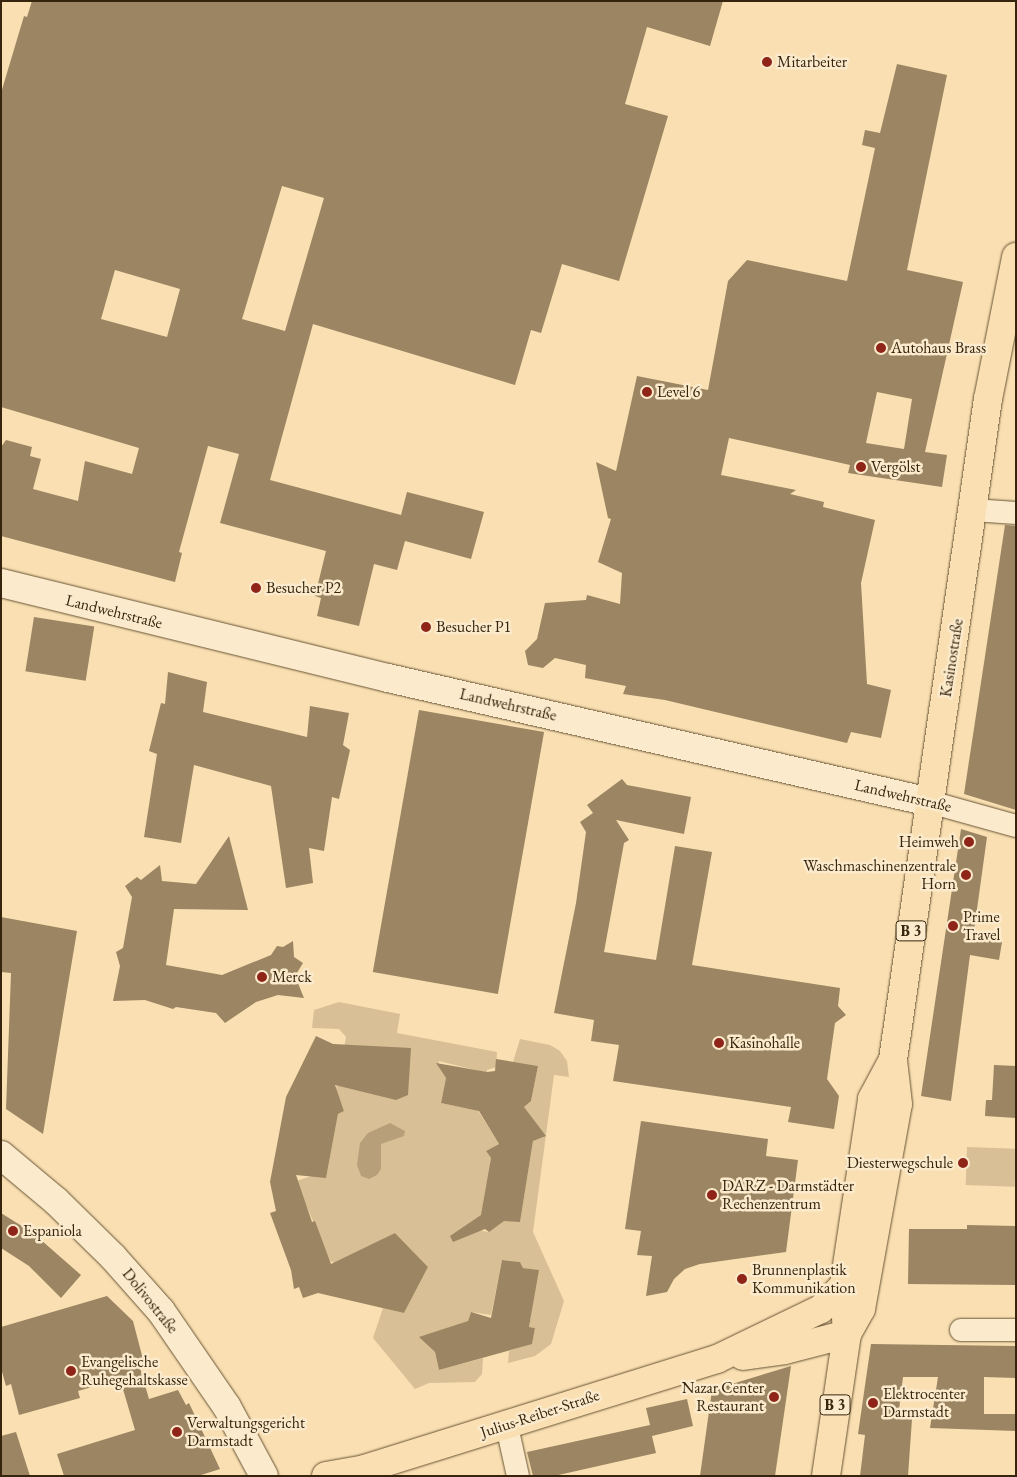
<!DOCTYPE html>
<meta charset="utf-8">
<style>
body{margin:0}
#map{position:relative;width:1017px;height:1477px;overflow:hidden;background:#f9dfb1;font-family:"EB Garamond",serif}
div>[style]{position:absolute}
.green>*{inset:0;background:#d8bf95;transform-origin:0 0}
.water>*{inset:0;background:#b79f79}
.building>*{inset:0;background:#9b8562;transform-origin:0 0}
.roads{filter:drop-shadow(0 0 1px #675335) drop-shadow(0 0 1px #675335)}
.minor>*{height:22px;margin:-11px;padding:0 11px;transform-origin:11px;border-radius:11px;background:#fbeacc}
.tertiary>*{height:28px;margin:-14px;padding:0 14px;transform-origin:14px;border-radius:14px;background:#fbeacc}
.primary>*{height:28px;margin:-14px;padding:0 14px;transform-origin:14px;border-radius:14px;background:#f9dfb1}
.dots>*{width:14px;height:14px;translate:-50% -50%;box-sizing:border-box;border:2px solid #fbeacc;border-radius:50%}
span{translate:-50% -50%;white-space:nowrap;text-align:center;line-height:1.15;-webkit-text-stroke:5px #fbeacc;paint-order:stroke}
.shield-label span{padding:1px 4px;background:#fbeacc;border:1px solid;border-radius:4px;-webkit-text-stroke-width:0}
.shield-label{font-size:15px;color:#36240c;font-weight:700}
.poi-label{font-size:16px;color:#36240c}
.left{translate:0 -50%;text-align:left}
.right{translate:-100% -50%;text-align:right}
.street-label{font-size:16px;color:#36240c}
.frame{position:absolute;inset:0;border:2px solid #36240c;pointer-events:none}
</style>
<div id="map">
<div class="green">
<i style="clip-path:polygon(339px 1002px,400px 1014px,397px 1033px,497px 1052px,496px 1067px,487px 1070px,487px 1073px,439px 1061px,438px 1066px,446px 1078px,441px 1103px,466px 1108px,472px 1101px,499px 1144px,486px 1151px,491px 1158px,484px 1213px,475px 1221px,482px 1231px,489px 1232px,496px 1220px,520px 1221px,533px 1141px,544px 1137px,524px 1107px,531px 1101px,538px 1066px,513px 1062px,520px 1039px,550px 1045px,560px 1051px,567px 1061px,569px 1077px,554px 1075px,533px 1232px,564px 1301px,551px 1344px,535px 1356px,508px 1363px,509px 1351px,532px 1343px,535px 1328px,529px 1327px,538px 1270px,523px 1268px,520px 1262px,502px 1260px,491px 1315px,471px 1312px,468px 1321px,421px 1338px,435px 1352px,439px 1370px,483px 1358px,482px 1374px,475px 1382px,429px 1383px,415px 1389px,373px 1338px,383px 1308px,404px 1313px,428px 1267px,395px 1233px,339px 1265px,330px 1261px,296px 1181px,312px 1176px,326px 1177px,338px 1114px,344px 1111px,336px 1089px,346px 1037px,339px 1029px,312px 1028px,314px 1010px)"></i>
<i style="left:967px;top:1147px;width:49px;height:38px;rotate:2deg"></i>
</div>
<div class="water">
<i style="clip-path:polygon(390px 1123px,405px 1131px,404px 1136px,381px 1144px,381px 1169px,377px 1175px,369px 1179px,361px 1176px,357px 1165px,360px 1143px,368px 1133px)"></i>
</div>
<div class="building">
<i style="clip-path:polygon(evenodd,32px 1px,723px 1px,710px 46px,647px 27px,625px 104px,668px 116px,619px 281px,562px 264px,541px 333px,531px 330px,515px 385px,313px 324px,270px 480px,401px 515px,407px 492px,484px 512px,471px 559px,405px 541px,397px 570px,374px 564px,359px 626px,317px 616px,321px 598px,315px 596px,326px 551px,220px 523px,239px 454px,208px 446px,179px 552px,182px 553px,175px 582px,1px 536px,1px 447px,6px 440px,32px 447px,30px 456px,41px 459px,33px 489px,78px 501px,85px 461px,132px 474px,139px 448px,1px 407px,1px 93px,24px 16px,27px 17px,32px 1px,282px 186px,324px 198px,285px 331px,242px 319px,282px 186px,32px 1px,115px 270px,180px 289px,167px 337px,101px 319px,115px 270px)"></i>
<i style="clip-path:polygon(evenodd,897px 64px,947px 75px,907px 270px,963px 282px,925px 452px,947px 455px,942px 487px,848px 473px,850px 465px,729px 438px,721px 475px,796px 490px,790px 494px,824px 502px,823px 507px,875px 520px,861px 583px,867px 684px,891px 690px,881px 738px,851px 732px,847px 743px,665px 700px,623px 694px,626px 686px,585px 678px,586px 665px,555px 658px,543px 668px,528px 665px,525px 651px,537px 639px,545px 603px,586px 600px,587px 595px,620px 604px,622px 573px,598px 562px,611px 519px,608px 518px,596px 462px,616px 471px,637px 376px,708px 390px,728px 281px,747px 260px,847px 281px,875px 148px,862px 145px,865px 130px,880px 133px,897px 64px,877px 392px,912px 399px,904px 449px,866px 443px,877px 392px)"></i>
<i style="clip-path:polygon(1005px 525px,1016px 526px,1016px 810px,964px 794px)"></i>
<i style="left:34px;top:617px;width:61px;height:55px;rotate:9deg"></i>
<i style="clip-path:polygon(168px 672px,207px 682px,203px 712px,307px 737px,310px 706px,349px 713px,343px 745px,350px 750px,339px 799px,332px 797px,324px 851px,309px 848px,313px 883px,286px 888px,271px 786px,194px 765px,181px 843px,144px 837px,157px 754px,149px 751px,161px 703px,165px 704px)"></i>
<i style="left:419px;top:710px;width:127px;height:266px;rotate:10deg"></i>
<i style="clip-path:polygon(622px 779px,627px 785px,691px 797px,684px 834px,616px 820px,629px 840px,624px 843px,604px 952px,656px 960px,675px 846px,712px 852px,692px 965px,840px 988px,838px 1006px,846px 1015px,835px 1023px,827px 1079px,839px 1096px,834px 1129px,788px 1122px,791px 1107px,613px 1081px,619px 1045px,591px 1041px,594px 1020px,554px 1013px,576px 903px,586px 832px,580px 822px,593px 813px,587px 805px)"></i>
<i style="clip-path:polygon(961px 829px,987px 837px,973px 938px,1002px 942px,999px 960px,970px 955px,951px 1101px,921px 1096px)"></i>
<i style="clip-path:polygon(229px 836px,248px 910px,174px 909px,166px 965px,222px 975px,271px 955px,277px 946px,283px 947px,293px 941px,294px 957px,303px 963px,295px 976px,304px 998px,278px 995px,256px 1002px,225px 1023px,216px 1013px,176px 1007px,173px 1009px,145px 1000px,113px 1001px,120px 966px,116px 952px,123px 948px,132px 897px,125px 886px,137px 877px,141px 880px,160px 865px,162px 881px,196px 884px)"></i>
<i style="clip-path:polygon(1px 917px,77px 931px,43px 1134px,6px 1109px,11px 973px,1px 972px)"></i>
<i style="clip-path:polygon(316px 1036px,333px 1044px,411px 1048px,408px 1095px,396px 1100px,335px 1085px,344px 1111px,338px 1114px,326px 1178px,296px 1175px,312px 1222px,315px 1221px,331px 1264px,395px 1233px,428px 1267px,404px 1313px,318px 1293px,303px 1298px,299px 1287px,294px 1289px,291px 1270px,270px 1213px,276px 1211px,270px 1182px,286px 1097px)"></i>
<i style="clip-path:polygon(496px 1059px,538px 1066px,531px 1101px,524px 1107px,546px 1136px,533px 1141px,520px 1222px,504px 1221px,489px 1232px,485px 1229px,453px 1242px,450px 1236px,481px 1215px,491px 1158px,486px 1151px,499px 1144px,479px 1111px,441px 1103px,446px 1078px,436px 1063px,487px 1072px,495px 1071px)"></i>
<i style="clip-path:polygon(994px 1065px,1016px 1066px,1016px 1118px,985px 1116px,986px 1100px,992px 1100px)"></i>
<i style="clip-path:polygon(641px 1121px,768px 1139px,766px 1156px,798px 1160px,786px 1252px,700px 1264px,685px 1269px,674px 1279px,667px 1292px,646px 1296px,652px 1256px,637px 1255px,641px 1231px,625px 1229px)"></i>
<i style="clip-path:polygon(1px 1213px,33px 1233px,81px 1275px,61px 1298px,29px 1266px,1px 1248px)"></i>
<i style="clip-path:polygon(967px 1225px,1016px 1226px,1016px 1285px,908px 1284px,909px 1229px,967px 1229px)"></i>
<i style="clip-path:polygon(502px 1260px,520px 1262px,523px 1268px,539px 1270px,529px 1327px,535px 1328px,532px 1344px,439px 1370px,435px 1352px,419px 1337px,468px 1321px,471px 1312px,491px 1318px)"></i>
<i style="clip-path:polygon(107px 1296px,133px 1321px,145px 1367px,140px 1368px,149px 1399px,178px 1390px,186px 1405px,189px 1403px,220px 1469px,198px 1476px,64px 1476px,57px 1454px,135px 1430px,120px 1379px,78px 1391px,80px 1398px,19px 1415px,11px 1384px,6px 1386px,1px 1368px,1px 1327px)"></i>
<i style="clip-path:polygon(871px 1344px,1016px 1346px,1016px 1378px,984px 1377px,984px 1414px,1016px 1414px,1016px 1431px,930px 1428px,938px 1377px,903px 1377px,898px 1418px,912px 1419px,908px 1476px,860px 1476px,865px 1435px,858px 1434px)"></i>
<i style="clip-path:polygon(791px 1366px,775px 1476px,700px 1476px,712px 1390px)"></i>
<i style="clip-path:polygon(687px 1399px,693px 1426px,652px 1436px,651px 1432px,656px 1453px,554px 1476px,533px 1476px,527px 1452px,650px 1425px,646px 1408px)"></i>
<i style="clip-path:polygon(16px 1432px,30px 1476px,1px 1476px,1px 1436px)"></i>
</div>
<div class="roads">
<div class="minor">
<i style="left:973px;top:510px;width:43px;rotate:4deg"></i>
<i style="left:930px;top:802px;width:89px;rotate:15.6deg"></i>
<i style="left:961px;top:1330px;width:55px"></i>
<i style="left:506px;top:1422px;width:55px;rotate:77.5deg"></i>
</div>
<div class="tertiary">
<i style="left:1px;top:583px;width:398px;rotate:13.8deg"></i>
<i style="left:388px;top:678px;width:556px;rotate:12.89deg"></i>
<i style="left:1px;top:1155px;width:72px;rotate:39.9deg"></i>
<i style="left:56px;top:1201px;width:80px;rotate:44.5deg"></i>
<i style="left:113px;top:1257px;width:72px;rotate:48.4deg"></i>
<i style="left:161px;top:1311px;width:116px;rotate:55.5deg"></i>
<i style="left:227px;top:1407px;width:78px;rotate:61.8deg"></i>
</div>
<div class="primary">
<i style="left:847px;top:1334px;width:29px;rotate:-61deg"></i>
<i style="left:861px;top:1309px;width:208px;rotate:-79.8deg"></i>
<i style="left:898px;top:1104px;width:44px;rotate:-96.5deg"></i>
<i style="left:893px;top:1060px;width:668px;rotate:-81.82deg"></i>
<i style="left:988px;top:399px;width:145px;rotate:-78.8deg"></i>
<i style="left:743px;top:1356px;width:42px;rotate:-8.1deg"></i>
<i style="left:785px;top:1350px;width:64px;rotate:-14.5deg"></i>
<i style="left:326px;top:1476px;width:39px;rotate:-10deg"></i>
<i style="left:364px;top:1469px;width:370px;rotate:-17.3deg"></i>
<i style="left:717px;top:1359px;width:115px;rotate:-25.7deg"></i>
<i style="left:821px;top:1309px;width:33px;rotate:-46deg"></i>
<i style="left:826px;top:1476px;width:144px;rotate:-81.6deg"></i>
<i style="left:847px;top:1334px;width:49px;rotate:-93.5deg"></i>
<i style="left:844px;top:1285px;width:188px;rotate:-81.4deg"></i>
<i style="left:872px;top:1099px;width:44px;rotate:-61.7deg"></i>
</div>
</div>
<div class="dots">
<i style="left:767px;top:62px;background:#8f2418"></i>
<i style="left:881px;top:348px;background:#8f2418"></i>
<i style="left:647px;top:392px;background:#8f2418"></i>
<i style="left:861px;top:467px;background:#8f2418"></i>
<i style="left:256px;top:588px;background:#8f2418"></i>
<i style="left:426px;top:627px;background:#8f2418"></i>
<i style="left:969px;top:842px;background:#8f2418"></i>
<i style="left:966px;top:875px;background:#8f2418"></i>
<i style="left:953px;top:926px;background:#8f2418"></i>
<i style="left:262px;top:977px;background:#8f2418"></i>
<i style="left:719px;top:1043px;background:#8f2418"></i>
<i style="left:963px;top:1163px;background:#8f2418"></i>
<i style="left:712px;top:1195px;background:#8f2418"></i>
<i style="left:13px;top:1231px;background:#8f2418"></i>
<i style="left:742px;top:1279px;background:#8f2418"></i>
<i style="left:71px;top:1371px;background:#8f2418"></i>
<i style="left:774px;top:1397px;background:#8f2418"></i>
<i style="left:873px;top:1403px;background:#8f2418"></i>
<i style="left:177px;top:1432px;background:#8f2418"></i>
</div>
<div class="shield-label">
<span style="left:911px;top:931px">B 3</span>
<span style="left:835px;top:1405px">B 3</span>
</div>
<div class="poi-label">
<span class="left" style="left:777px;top:62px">Mitarbeiter</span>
<span class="left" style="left:891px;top:348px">Autohaus Brass</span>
<span class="left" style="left:657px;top:392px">Level 6</span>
<span class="left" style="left:871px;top:467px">Vergölst</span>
<span class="left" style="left:266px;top:588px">Besucher P2</span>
<span class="left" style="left:436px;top:627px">Besucher P1</span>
<span class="right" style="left:959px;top:842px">Heimweh</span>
<span class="right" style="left:956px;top:875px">Waschmaschinenzentrale<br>Horn</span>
<span class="left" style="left:963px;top:926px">Prime<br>Travel</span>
<span class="left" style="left:272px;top:977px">Merck</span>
<span class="left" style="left:729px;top:1043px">Kasinohalle</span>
<span class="right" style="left:953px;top:1163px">Diesterwegschule</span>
<span class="left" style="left:722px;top:1195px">DARZ - Darmstädter<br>Rechenzentrum</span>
<span class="left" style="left:23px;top:1231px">Espaniola</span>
<span class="left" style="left:752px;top:1279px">Brunnenplastik<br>Kommunikation</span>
<span class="left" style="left:81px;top:1371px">Evangelische<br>Ruhegehaltskasse</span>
<span class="right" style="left:764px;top:1397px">Nazar Center<br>Restaurant</span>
<span class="left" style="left:883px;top:1403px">Elektrocenter<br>Darmstadt</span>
<span class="left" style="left:187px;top:1432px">Verwaltungsgericht<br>Darmstadt</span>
</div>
<div class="street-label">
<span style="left:114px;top:612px;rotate:14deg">Landwehrstraße</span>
<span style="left:952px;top:658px;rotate:-81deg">Kasinostraße</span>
<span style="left:508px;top:705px;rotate:13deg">Landwehrstraße</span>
<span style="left:903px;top:796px;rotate:13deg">Landwehrstraße</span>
<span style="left:150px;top:1301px;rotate:51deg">Dolivostraße</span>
<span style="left:540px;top:1414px;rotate:-18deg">Julius-Reiber-Straße</span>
</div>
<div class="frame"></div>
</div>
